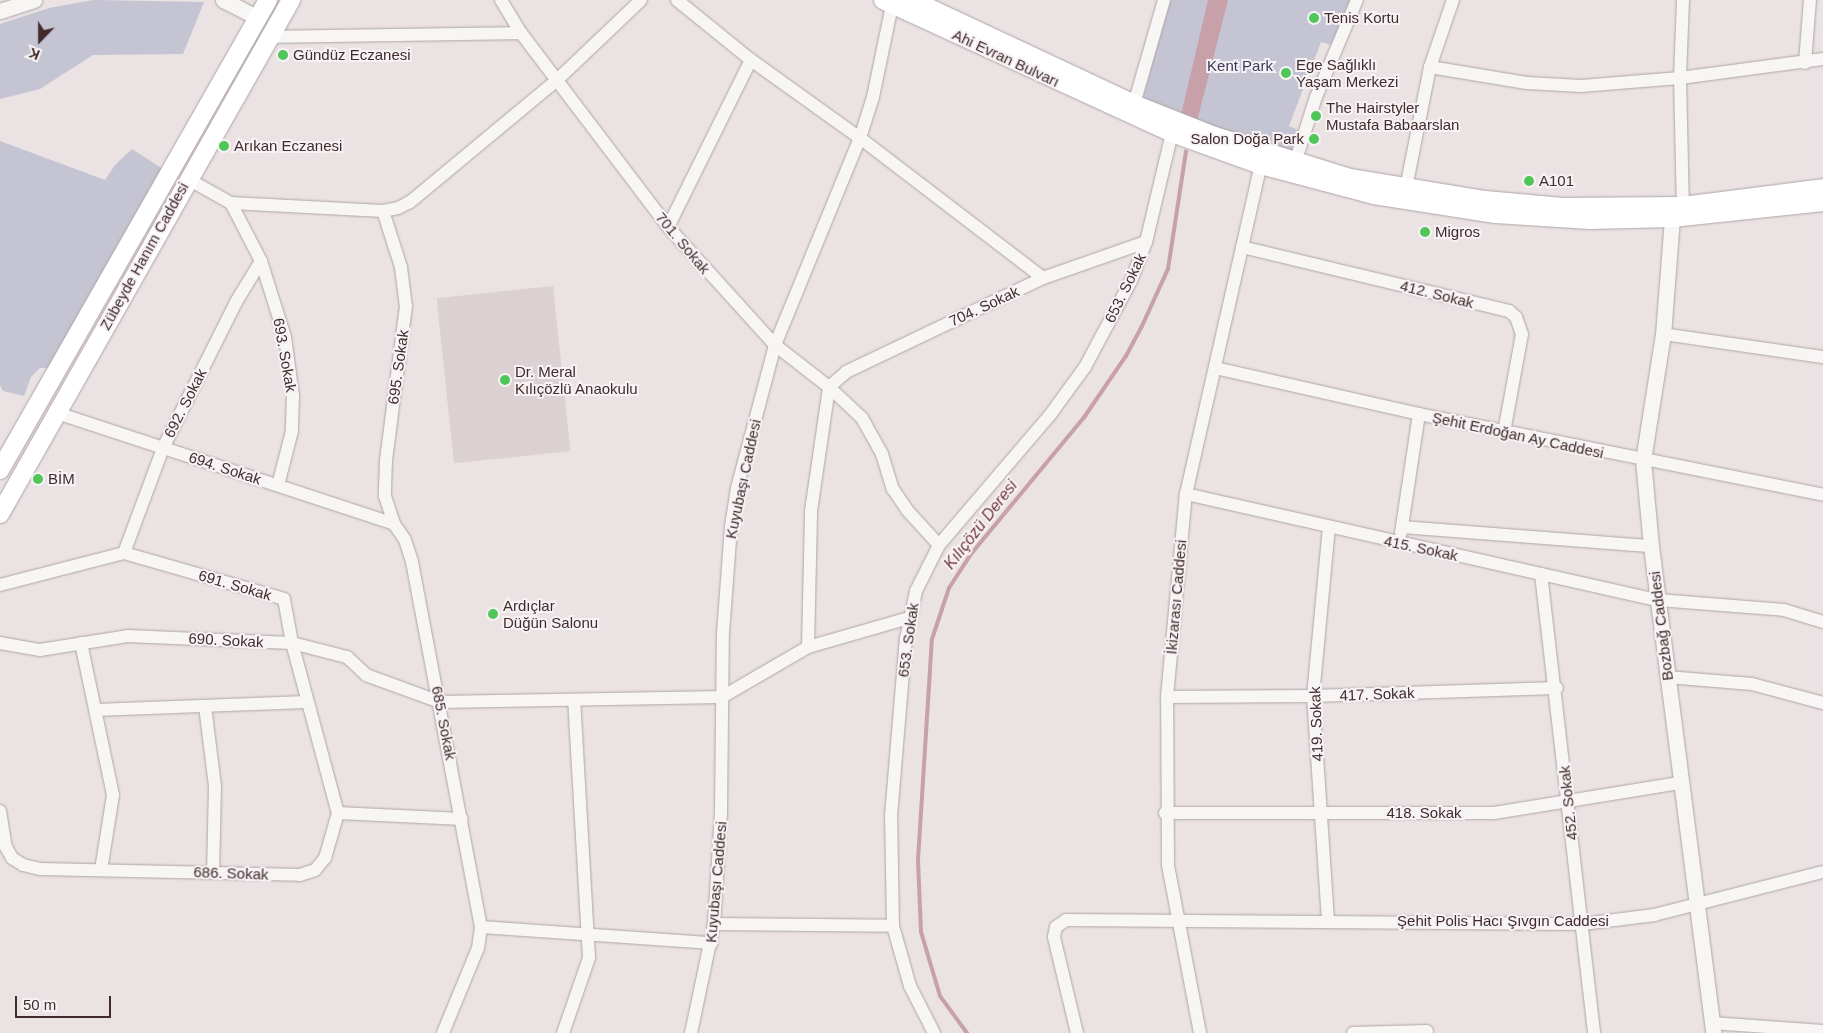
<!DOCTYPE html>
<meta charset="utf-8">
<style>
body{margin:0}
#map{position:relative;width:1823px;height:1033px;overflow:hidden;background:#eae2e3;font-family:Arial,sans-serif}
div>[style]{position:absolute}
.built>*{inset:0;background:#dbd0d2;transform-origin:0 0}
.green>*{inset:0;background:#c4c4d3}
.water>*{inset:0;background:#c7a0aa}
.stream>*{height:4px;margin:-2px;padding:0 2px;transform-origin:2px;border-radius:2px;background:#c7a0aa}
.roads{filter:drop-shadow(0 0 1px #b1a4a5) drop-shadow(0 0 1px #b1a4a5)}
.minor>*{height:12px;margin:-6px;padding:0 6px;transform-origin:6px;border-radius:6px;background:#f8f5f5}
.tertiary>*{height:15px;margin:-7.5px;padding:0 7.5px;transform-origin:7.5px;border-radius:7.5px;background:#f8f5f5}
.secondary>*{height:18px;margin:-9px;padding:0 9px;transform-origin:9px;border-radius:9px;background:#fff}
.dots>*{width:14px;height:14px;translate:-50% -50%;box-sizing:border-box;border:2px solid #f7f2f3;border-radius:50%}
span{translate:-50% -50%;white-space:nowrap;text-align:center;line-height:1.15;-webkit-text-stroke:4px #f7f2f3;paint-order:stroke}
.poi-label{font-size:15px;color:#412b2e}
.left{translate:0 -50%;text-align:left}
.right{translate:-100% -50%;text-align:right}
.street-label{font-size:15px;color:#412b2e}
.park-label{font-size:15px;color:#3b395c}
.water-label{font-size:16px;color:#723844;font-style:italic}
.north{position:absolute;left:15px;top:15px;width:50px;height:50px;-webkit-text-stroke:4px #f7f2f3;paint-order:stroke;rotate:202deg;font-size:14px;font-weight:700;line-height:20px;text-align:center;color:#412b2e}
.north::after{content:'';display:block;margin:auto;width:18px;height:22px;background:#412b2e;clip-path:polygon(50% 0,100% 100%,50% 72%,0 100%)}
.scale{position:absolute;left:15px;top:996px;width:96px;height:22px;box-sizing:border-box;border:2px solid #412b2e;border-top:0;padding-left:6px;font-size:15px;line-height:18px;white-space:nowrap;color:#412b2e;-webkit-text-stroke:4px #f7f2f3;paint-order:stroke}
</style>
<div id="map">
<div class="built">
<i style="left:553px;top:286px;width:166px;height:117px;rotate:84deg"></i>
</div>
<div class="green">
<i style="clip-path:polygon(93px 0,204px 2px,183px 54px,93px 55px,40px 89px,0 99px,0 24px,49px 8px)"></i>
<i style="clip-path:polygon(1169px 0,1352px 0,1331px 45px,1321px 42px,1289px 126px,1298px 130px,1292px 152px,1288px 154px,1142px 102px)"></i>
<i style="clip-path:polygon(0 141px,105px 180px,115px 165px,132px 149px,163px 169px,52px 368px,40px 368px,31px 377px,24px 396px,3px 391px,0 385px)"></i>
</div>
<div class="water">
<i style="clip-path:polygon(1208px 0,1228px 0,1197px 121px,1181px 115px)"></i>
</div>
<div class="stream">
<i style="left:967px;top:1033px;width:46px;rotate:-126.1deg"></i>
<i style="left:940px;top:996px;width:67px;rotate:-106.5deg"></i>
<i style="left:921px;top:932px;width:72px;rotate:-92.4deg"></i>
<i style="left:918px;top:860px;width:221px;rotate:-86.4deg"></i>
<i style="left:932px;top:639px;width:54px;rotate:-71.6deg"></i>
<i style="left:949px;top:588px;width:40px;rotate:-57.1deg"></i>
<i style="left:971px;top:554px;width:179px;rotate:-50.4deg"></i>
<i style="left:1085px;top:416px;width:73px;rotate:-55.7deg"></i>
<i style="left:1126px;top:356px;width:34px;rotate:-62deg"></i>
<i style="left:1142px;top:326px;width:63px;rotate:-65.5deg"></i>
<i style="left:1168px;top:269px;width:119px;rotate:-81.3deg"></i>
</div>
<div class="roads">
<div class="minor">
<i style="left:501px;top:0;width:39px;rotate:59deg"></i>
<i style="left:521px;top:33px;width:243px;rotate:52.8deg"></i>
<i style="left:668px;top:227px;width:159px;rotate:47.8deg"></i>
<i style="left:775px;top:345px;width:68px;rotate:37.9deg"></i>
<i style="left:829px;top:387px;width:45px;rotate:43.2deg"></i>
<i style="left:862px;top:418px;width:41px;rotate:60.9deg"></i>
<i style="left:882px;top:454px;width:37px;rotate:73deg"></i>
<i style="left:893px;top:489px;width:25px;rotate:56deg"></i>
<i style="left:907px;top:510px;width:47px;rotate:47.6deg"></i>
<i style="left:677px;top:0;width:95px;rotate:39deg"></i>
<i style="left:751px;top:60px;width:134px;rotate:35.6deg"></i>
<i style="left:860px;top:138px;width:230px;rotate:37.4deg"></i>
<i style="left:1683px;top:0;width:78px;rotate:92.2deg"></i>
<i style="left:1680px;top:78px;width:128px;rotate:88.7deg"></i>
<i style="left:270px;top:37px;width:251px;rotate:-0.9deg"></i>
<i style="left:1805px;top:63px;width:63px;rotate:-85.5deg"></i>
<i style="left:1430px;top:67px;width:98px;rotate:9.4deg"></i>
<i style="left:1527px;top:83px;width:54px;rotate:3.2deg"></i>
<i style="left:1581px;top:86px;width:99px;rotate:-4.6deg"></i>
<i style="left:1680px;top:78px;width:144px;rotate:-7.6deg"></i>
<i style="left:1134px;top:104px;width:108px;rotate:-73.9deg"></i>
<i style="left:1293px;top:169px;width:76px;rotate:-72.3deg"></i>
<i style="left:1316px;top:97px;width:105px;rotate:-67.1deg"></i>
<i style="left:188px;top:179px;width:49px;rotate:29.2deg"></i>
<i style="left:231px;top:203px;width:152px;rotate:3deg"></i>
<i style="left:383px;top:211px;width:15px;rotate:-11deg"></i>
<i style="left:398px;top:208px;width:13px;rotate:-27deg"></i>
<i style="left:410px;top:202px;width:190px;rotate:-39.7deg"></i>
<i style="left:556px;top:81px;width:117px;rotate:-43.6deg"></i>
<i style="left:1406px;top:188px;width:123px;rotate:-78.8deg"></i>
<i style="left:1430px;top:67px;width:71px;rotate:-71.1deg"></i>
<i style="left:231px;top:203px;width:65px;rotate:62.7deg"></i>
<i style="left:261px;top:261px;width:80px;rotate:72.5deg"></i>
<i style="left:285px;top:337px;width:60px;rotate:82.3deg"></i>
<i style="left:293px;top:396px;width:35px;rotate:92deg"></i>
<i style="left:292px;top:431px;width:56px;rotate:104.5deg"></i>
<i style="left:383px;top:211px;width:59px;rotate:72.2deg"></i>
<i style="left:401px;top:267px;width:39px;rotate:83deg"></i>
<i style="left:406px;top:306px;width:155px;rotate:97.4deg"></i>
<i style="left:386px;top:460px;width:36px;rotate:92deg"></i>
<i style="left:385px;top:496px;width:29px;rotate:72deg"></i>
<i style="left:394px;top:524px;width:19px;rotate:55deg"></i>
<i style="left:405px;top:540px;width:23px;rotate:72deg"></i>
<i style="left:412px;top:562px;width:371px;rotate:79.3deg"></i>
<i style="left:481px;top:927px;width:21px;rotate:98deg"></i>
<i style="left:478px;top:948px;width:92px;rotate:112.4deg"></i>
<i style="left:668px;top:227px;width:186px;rotate:-63.6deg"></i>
<i style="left:1242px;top:247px;width:275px;rotate:13.5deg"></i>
<i style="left:1509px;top:311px;width:9px;rotate:41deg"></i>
<i style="left:1516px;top:317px;width:18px;rotate:71deg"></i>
<i style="left:1522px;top:334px;width:100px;rotate:100.4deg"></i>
<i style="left:1663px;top:334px;width:162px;rotate:8.2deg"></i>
<i style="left:1215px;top:368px;width:209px;rotate:12.7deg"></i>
<i style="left:1419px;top:414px;width:412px;rotate:11.3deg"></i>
<i style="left:829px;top:387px;width:23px;rotate:-41deg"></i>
<i style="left:846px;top:372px;width:218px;rotate:-25.5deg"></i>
<i style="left:1043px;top:278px;width:109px;rotate:-19.3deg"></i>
<i style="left:57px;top:413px;width:355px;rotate:18.2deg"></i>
<i style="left:1186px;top:494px;width:484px;rotate:12.7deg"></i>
<i style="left:1658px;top:600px;width:126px;rotate:4.5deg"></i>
<i style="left:1784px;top:610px;width:41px;rotate:17.1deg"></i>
<i style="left:1402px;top:527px;width:250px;rotate:4.4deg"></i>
<i style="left:1401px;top:533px;width:120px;rotate:-81.4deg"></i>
<i style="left:124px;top:553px;width:112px;rotate:-69.6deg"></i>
<i style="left:163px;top:448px;width:163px;rotate:-63.4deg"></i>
<i style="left:236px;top:302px;width:48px;rotate:-58.6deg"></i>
<i style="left:1541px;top:574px;width:462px;rotate:83.4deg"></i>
<i style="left:0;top:585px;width:128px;rotate:-14.5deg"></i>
<i style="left:124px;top:553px;width:166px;rotate:16deg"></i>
<i style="left:284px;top:599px;width:45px;rotate:79.7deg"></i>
<i style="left:292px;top:643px;width:176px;rotate:74.9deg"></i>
<i style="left:0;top:643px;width:41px;rotate:9.9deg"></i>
<i style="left:40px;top:650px;width:88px;rotate:-9.1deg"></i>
<i style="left:127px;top:636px;width:165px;rotate:2.4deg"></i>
<i style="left:292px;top:643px;width:57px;rotate:14.3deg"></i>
<i style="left:347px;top:657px;width:26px;rotate:43deg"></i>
<i style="left:366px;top:675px;width:79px;rotate:20deg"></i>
<i style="left:440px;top:702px;width:282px;rotate:-1deg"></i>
<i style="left:722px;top:697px;width:99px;rotate:-30.2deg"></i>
<i style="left:808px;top:647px;width:105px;rotate:-16deg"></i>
<i style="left:81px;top:643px;width:155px;rotate:78.1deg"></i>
<i style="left:113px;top:795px;width:76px;rotate:99.1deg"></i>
<i style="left:808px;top:647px;width:136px;rotate:-88.7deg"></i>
<i style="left:811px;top:511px;width:125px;rotate:-81.7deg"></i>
<i style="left:1667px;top:677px;width:85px;rotate:4.7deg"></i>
<i style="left:1752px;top:684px;width:73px;rotate:15deg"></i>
<i style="left:1167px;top:697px;width:146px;rotate:-0.4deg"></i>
<i style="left:1313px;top:696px;width:244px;rotate:-1.9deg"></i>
<i style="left:205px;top:706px;width:81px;rotate:82.9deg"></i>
<i style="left:215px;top:786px;width:86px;rotate:91.3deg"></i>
<i style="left:95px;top:710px;width:212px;rotate:-2.2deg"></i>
<i style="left:0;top:811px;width:36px;rotate:81deg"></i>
<i style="left:6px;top:847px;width:13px;rotate:61deg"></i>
<i style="left:12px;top:858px;width:13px;rotate:32deg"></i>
<i style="left:23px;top:865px;width:18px;rotate:13deg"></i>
<i style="left:41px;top:869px;width:259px;rotate:1.3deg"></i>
<i style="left:300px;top:875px;width:16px;rotate:-18deg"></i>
<i style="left:315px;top:870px;width:16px;rotate:-50deg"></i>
<i style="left:325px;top:858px;width:47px;rotate:-73.9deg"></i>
<i style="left:338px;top:813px;width:124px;rotate:2.8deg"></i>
<i style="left:1165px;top:813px;width:329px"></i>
<i style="left:1494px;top:813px;width:188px;rotate:-9.2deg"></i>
<i style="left:1328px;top:921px;width:225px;rotate:-93.8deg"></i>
<i style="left:1313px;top:696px;width:170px;rotate:-84.6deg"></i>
<i style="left:714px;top:924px;width:179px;rotate:0.6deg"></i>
<i style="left:481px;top:927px;width:231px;rotate:4deg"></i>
<i style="left:1712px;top:1023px;width:111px;rotate:4.1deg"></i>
<i style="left:563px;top:1033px;width:79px;rotate:-70.9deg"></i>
<i style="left:589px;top:958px;width:258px;rotate:-93.3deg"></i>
<i style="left:691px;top:1033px;width:111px;rotate:-78.1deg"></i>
<i style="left:714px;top:924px;width:112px;rotate:-86.4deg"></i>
<i style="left:721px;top:812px;width:179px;rotate:-89.4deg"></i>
<i style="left:723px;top:633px;width:107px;rotate:-85.7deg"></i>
<i style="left:731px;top:526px;width:38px;rotate:-81deg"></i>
<i style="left:737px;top:488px;width:148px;rotate:-75.1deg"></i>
<i style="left:775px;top:345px;width:224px;rotate:-67.7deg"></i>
<i style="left:860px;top:138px;width:43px;rotate:-72.4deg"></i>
<i style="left:873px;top:97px;width:99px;rotate:-78.3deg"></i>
<i style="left:934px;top:1033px;width:53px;rotate:-117.1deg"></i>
<i style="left:910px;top:986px;width:62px;rotate:-105.8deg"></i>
<i style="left:893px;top:926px;width:110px;rotate:-91deg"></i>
<i style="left:891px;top:816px;width:178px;rotate:-85.2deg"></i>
<i style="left:906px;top:639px;width:49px;rotate:-78.2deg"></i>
<i style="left:916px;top:591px;width:51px;rotate:-63.4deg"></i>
<i style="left:939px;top:545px;width:171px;rotate:-49.5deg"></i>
<i style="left:1050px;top:415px;width:59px;rotate:-53.9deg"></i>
<i style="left:1085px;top:367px;width:98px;rotate:-61.9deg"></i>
<i style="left:1131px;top:281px;width:42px;rotate:-69deg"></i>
<i style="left:1146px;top:242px;width:112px;rotate:-76.6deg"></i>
<i style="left:1077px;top:1033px;width:99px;rotate:-103.5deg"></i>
<i style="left:1054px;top:937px;width:10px;rotate:-79deg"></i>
<i style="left:1056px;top:927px;width:12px;rotate:-35deg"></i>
<i style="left:1066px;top:920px;width:517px;rotate:0.44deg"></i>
<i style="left:1583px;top:924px;width:72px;rotate:-7.2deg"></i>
<i style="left:1654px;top:915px;width:174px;rotate:-14.3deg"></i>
<i style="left:1200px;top:1033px;width:171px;rotate:-100.8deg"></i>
<i style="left:1168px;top:865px;width:168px;rotate:-90.3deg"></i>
<i style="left:1167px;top:697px;width:204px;rotate:-84.7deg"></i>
<i style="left:1186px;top:494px;width:337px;rotate:-77.2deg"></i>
<i style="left:1353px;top:1033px;width:74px;rotate:-1.5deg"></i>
</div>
<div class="tertiary">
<i style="left:223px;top:0;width:39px;rotate:27deg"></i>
<i style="left:0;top:11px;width:36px;rotate:-18deg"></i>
<i style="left:1672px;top:218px;width:116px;rotate:94.4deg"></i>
<i style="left:1663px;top:334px;width:128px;rotate:99deg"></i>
<i style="left:1643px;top:460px;width:86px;rotate:84.7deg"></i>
<i style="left:1651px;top:546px;width:491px;rotate:82.7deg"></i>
</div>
<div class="secondary">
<i style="left:883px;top:0;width:318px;rotate:24.7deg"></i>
<i style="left:1172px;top:133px;width:95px;rotate:19.8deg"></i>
<i style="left:1261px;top:165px;width:117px;rotate:14.9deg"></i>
<i style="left:1374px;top:195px;width:123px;rotate:8.9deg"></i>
<i style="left:1496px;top:214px;width:94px;rotate:3.7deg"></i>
<i style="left:1590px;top:220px;width:82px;rotate:-1.4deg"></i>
<i style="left:1672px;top:218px;width:152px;rotate:-6deg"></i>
<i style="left:912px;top:0;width:245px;rotate:25.1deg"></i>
<i style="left:1134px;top:104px;width:87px;rotate:21.6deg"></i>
<i style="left:1215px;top:136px;width:141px;rotate:17.3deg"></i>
<i style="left:1350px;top:178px;width:137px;rotate:9.3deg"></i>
<i style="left:1485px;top:200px;width:78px;rotate:5.1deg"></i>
<i style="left:1563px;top:207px;width:120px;rotate:-0.5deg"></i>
<i style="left:1683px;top:206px;width:141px;rotate:-7.3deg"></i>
<i style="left:0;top:470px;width:541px;rotate:-60.31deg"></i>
<i style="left:0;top:514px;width:591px;rotate:-60.48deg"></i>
</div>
</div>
<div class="dots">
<i style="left:1314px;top:18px;background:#4fc659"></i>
<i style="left:283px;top:55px;background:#4fc659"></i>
<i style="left:1286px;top:73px;background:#4fc659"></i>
<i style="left:1316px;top:116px;background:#4fc659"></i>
<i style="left:1314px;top:139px;background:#4fc659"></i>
<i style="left:224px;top:146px;background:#4fc659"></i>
<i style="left:1529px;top:181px;background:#4fc659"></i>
<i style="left:1425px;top:232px;background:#4fc659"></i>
<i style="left:505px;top:380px;background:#4fc659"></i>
<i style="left:38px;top:479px;background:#4fc659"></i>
<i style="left:493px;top:614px;background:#4fc659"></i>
</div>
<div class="poi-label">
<span class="left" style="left:1324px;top:18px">Tenis Kortu</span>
<span class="left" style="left:293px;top:55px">Gündüz Eczanesi</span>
<span class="left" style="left:1296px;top:73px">Ege Sağlıklı<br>Yaşam Merkezi</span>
<span class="left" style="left:1326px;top:116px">The Hairstyler<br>Mustafa Babaarslan</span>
<span class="right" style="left:1304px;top:139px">Salon Doğa Park</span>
<span class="left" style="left:234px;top:146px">Arıkan Eczanesi</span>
<span class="left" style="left:1539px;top:181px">A101</span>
<span class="left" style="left:1435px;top:232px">Migros</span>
<span class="left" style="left:515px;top:380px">Dr. Meral<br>Kılıçözlü Anaokulu</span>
<span class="left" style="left:48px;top:479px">BİM</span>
<span class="left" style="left:503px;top:614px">Ardıçlar<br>Düğün Salonu</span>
</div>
<div class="street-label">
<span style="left:1006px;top:58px;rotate:25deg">Ahi Evran Bulvarı</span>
<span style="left:683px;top:243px;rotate:50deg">701. Sokak</span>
<span style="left:144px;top:256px;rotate:-61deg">Zübeyde Hanım Caddesi</span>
<span style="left:1125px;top:288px;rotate:-64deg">653. Sokak</span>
<span style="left:1437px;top:294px;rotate:14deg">412. Sokak</span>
<span style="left:984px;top:306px;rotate:-25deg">704. Sokak</span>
<span style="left:285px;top:355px;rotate:80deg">693. Sokak</span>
<span style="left:398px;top:367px;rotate:-82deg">695. Sokak</span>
<span style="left:185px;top:403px;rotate:-63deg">692. Sokak</span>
<span style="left:1518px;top:435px;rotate:12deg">Şehit Erdoğan Ay Caddesi</span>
<span style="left:225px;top:468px;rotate:18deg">694. Sokak</span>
<span style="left:743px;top:479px;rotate:-78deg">Kuyubaşı Caddesi</span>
<span style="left:1421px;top:548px;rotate:12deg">415. Sokak</span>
<span style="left:235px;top:585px;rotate:16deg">691. Sokak</span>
<span style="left:1176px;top:597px;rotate:-85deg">İkizarası Caddesi</span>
<span style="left:1661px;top:626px;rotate:-97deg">Bozbağ Caddesi</span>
<span style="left:226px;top:640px;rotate:3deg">690. Sokak</span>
<span style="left:908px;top:640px;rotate:-82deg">653. Sokak</span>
<span style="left:1377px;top:694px;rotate:-2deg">417. Sokak</span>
<span style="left:444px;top:723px;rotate:79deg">685. Sokak</span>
<span style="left:1316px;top:724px;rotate:-92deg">419. Sokak</span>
<span style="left:1568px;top:803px;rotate:-96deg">452. Sokak</span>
<span style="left:1424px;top:813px">418. Sokak</span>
<span style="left:231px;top:873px;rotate:2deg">686. Sokak</span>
<span style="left:716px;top:882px;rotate:-85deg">Kuyubaşı Caddesi</span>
<span style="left:1503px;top:921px">Şehit Polis Hacı Şıvgın Caddesi</span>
</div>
<div class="park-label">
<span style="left:1240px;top:66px">Kent Park</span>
</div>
<div class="water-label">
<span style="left:981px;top:525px;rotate:-52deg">Kılıçözü Deresi</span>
</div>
<div class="north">K</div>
<div class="scale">50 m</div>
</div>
